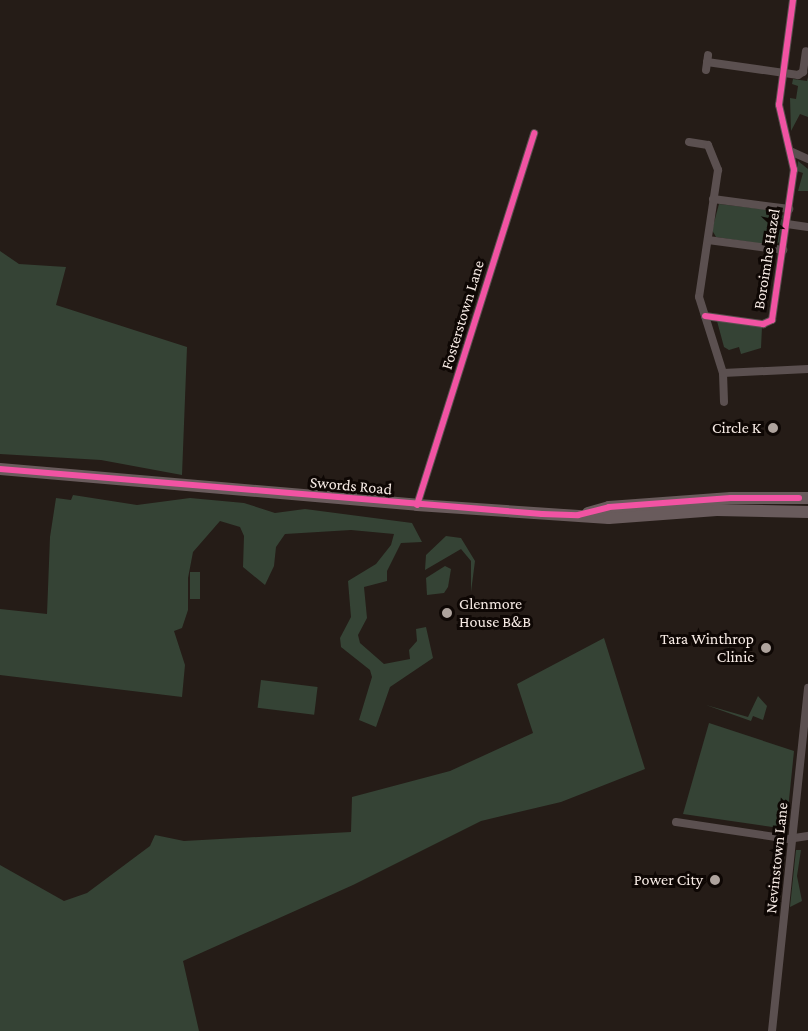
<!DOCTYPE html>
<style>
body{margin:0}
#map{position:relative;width:808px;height:1031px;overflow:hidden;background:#251c17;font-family:"Crimson Pro",serif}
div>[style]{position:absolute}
.green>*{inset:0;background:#354335;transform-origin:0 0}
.minor>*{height:8px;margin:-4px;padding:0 4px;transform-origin:4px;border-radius:4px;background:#5b5050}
.secondary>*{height:12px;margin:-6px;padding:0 6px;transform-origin:6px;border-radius:6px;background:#695b5c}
.cycleway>*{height:6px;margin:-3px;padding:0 3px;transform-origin:3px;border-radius:3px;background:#f153a3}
.dots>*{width:16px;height:16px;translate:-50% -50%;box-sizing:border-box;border:3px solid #0e0704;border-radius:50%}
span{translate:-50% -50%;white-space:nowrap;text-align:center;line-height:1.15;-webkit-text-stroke:6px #0e0704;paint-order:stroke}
.street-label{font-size:16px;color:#f7ebe5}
.poi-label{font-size:16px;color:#f7ebe5}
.right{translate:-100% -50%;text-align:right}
.left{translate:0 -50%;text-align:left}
</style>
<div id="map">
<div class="green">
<i style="clip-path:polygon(808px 77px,808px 117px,800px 114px,791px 131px,790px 98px,796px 99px,798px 86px,792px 84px,793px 79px,807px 81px)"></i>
<i style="clip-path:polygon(798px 161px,808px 169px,808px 191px,798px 191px,803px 173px,797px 171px)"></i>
<i style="clip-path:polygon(719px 204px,780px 211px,783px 216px,779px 242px,775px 246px,716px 237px,712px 230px)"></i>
<i style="clip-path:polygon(0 251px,19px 264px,66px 267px,56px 305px,187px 347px,182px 475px,101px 460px,0 454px)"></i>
<i style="clip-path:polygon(717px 321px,762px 327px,761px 348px,741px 354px,739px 347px,729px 350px,724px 347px)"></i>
<i style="clip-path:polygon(73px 495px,137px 505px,190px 498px,244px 503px,275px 513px,305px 509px,412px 523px,422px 542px,401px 543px,387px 571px,387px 581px,364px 587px,367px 618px,358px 635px,360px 643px,384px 664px,410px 659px,409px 650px,417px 641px,416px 629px,426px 627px,433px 658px,390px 687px,376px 727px,359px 720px,372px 677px,370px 670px,341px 647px,340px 638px,351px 617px,348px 581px,376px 564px,391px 545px,394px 534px,351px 530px,285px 534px,276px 547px,274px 566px,265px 585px,243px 567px,244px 536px,240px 527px,220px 521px,193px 552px,188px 578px,188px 610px,182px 628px,174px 631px,185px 665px,182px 697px,0 675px,0 609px,47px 614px,50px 537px,56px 498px,71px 500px)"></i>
<i style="clip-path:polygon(446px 536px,461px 538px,475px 561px,471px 592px,471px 561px,461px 549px,425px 570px,426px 555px)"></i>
<i style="clip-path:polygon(445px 566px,451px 569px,448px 587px,444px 593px,427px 595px,426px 578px)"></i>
<i style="left:190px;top:572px;width:10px;height:27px"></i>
<i style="clip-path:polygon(604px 638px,645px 769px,561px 802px,481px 821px,353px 885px,183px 961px,199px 1031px,0 1031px,0 865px,64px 901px,87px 893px,150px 846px,155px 835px,184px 841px,351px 832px,352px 797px,450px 771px,533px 733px,517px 684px)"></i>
<i style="clip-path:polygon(730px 646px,728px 649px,732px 653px,746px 654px,746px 664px,720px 655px)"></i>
<i style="left:261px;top:680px;width:57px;height:28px;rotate:7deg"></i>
<i style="clip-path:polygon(758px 696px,767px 706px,763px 720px,753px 716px,751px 721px,706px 705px,748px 717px)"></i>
<i style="clip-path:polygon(709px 723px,794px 751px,786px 829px,683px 814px)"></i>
<i style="clip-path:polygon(796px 850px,801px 850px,797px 876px,802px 901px,790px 907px)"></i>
</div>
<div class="minor">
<i style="left:707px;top:62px;width:92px;rotate:8.1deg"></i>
<i style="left:798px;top:75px;width:6px;rotate:-31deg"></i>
<i style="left:803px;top:72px;width:21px;rotate:-82deg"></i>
<i style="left:706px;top:70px;width:15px;rotate:-82deg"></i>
<i style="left:689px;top:142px;width:19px;rotate:9deg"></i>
<i style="left:708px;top:145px;width:27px;rotate:68deg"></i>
<i style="left:718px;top:170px;width:128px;rotate:98.5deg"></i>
<i style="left:699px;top:297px;width:80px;rotate:72.5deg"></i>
<i style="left:723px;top:373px;width:29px;rotate:88deg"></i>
<i style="left:790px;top:151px;width:20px;rotate:24deg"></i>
<i style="left:713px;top:199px;width:77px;rotate:7.5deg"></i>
<i style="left:787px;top:224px;width:21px;rotate:8deg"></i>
<i style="left:708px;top:240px;width:76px;rotate:7.6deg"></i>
<i style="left:705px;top:316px;width:59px;rotate:7.9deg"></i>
<i style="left:763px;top:324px;width:10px;rotate:-24deg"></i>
<i style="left:772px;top:320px;width:152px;rotate:-81.7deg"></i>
<i style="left:794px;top:170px;width:67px;rotate:-103deg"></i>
<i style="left:779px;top:105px;width:106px;rotate:-82.4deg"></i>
<i style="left:723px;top:373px;width:85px;rotate:-2.7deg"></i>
<i style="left:417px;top:505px;width:390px;rotate:-72.5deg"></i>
<i style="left:676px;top:822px;width:113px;rotate:8.6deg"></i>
<i style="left:788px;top:839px;width:20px;rotate:-9deg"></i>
<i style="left:772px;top:1031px;width:345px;rotate:-84deg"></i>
</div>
<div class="secondary">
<i style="left:0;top:469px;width:419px;rotate:4.9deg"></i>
<i style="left:417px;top:505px;width:192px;rotate:3.9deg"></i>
<i style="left:609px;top:518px;width:108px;rotate:-4.2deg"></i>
<i style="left:717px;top:510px;width:91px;rotate:1.3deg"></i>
<i style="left:588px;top:513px;width:22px;rotate:-16deg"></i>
<i style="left:609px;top:507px;width:122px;rotate:-4.2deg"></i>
<i style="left:731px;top:498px;width:77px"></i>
</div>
<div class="cycleway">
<i style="left:705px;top:316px;width:59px;rotate:7.9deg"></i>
<i style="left:763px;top:324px;width:10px;rotate:-24deg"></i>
<i style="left:772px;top:320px;width:152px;rotate:-81.7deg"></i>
<i style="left:794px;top:170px;width:67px;rotate:-103deg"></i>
<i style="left:779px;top:105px;width:106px;rotate:-82.4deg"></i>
<i style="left:0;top:469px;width:544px;rotate:4.75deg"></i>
<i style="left:542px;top:514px;width:36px;rotate:2deg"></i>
<i style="left:578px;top:515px;width:32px;rotate:-14deg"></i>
<i style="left:609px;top:507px;width:122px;rotate:-4.2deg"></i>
<i style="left:731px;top:498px;width:68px"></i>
<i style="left:417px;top:505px;width:390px;rotate:-72.5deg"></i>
</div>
<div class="dots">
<i style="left:773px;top:428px;background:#aea39d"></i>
<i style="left:447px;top:613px;background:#aea39d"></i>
<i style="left:766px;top:648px;background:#aea39d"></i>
<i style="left:715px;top:880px;background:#aea39d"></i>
</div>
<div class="street-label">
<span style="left:767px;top:259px;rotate:-81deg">Boroimhe Hazel</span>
<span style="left:463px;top:315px;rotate:-73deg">Fosterstown Lane</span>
<span style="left:351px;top:486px;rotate:5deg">Swords Road</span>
<span style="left:777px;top:858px;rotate:-84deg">Nevinstown Lane</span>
</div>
<div class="poi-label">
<span class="right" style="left:761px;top:428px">Circle K</span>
<span class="left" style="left:459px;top:613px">Glenmore<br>House B&amp;B</span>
<span class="right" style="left:754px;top:648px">Tara Winthrop<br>Clinic</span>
<span class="right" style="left:703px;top:880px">Power City</span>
</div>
</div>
